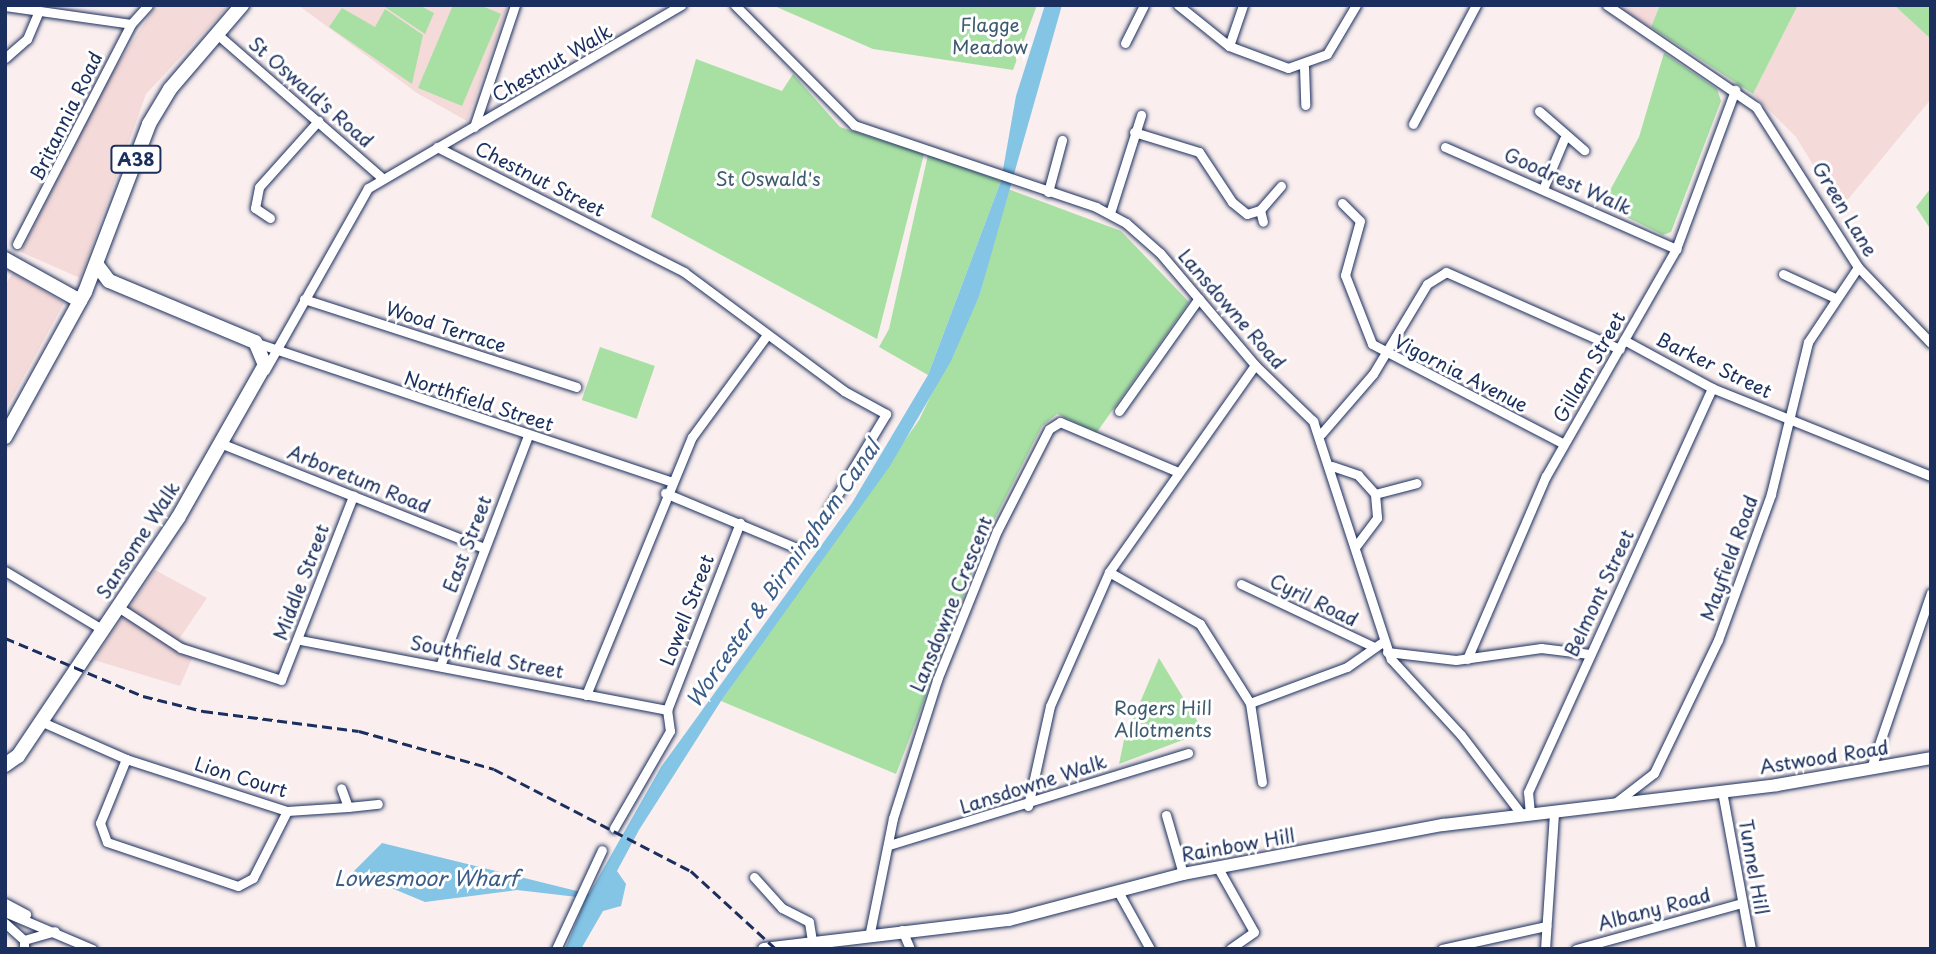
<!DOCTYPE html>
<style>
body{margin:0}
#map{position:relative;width:1936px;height:954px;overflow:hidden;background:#faeeee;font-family:"Playpen Sans",sans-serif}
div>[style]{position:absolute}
.built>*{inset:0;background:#f4dad9}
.green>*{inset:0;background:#a8e0a4;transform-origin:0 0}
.water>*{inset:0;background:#84c4e4}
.roads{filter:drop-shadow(0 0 2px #1b2f5e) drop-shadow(0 0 2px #1b2f5e)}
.minor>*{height:9px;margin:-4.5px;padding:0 4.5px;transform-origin:4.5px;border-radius:4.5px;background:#fff}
.secondary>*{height:12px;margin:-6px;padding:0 6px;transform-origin:6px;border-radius:6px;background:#fff}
.primary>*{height:14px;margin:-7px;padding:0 7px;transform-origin:7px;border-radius:7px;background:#fff}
.rail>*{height:2.5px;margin-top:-1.25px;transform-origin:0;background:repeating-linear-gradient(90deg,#1b2f5e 0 10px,transparent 0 15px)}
span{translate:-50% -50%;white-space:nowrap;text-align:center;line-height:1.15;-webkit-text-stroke:6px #fff;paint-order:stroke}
.shield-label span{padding:2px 5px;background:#fff;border:2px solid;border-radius:5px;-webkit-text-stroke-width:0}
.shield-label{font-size:18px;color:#1b2f5e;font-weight:700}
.park-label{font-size:19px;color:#3e5b70}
.street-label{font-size:19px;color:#1b2f5e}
.water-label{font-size:21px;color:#3a5c86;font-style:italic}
.frame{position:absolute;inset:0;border:7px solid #1b2f5e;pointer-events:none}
</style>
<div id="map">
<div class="built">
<i style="clip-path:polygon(156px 5px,229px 5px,146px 94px,80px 278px,21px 252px,104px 86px)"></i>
<i style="clip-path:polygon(298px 5px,508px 5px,467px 121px,417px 93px)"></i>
<i style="clip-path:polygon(1615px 5px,1660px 5px,1651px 27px)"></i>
<i style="clip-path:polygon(1798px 5px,1894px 5px,1931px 38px,1931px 99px,1840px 209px,1796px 137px,1753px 94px)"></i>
<i style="clip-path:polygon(13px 273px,64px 303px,5px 411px,5px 285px)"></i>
<i style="clip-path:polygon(155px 570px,207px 598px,179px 639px,196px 649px,180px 686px,94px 660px)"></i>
</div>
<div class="green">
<i style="clip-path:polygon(382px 5px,419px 5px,434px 13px,425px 34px)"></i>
<i style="clip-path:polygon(453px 5px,480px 5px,501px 14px,462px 106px,418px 88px)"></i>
<i style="clip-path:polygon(772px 5px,1037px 5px,1013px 70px,873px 49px)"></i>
<i style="clip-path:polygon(1660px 5px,1798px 5px,1753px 94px,1651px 27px)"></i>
<i style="clip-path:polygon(1894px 5px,1931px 5px,1931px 39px)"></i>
<i style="clip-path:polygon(342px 8px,375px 27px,385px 9px,423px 35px,412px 84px,329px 27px)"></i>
<i style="clip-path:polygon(1664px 53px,1717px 89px,1721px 101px,1671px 232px,1663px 235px,1602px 205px,1639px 137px)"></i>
<i style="clip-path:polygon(696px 59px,782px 91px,793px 74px,840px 127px,924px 154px,877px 339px,651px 217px)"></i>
<i style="clip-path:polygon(928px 155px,1001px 181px,928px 375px,879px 347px,889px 329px)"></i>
<i style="clip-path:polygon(1931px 188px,1931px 230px,1916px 207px)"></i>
<i style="clip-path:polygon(1008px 189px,1121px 231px,1189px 302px,1097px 432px,1057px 414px,1042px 426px,987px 534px,896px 774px,721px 701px,919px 420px,980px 294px)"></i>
<i style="left:600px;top:347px;width:58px;height:56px;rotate:19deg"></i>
<i style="clip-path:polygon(1159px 658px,1204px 732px,1119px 764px,1124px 740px)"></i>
</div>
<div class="water">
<i style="clip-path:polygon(1045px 5px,1062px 5px,980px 294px,951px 361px,890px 466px,721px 701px,639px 830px,617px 871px,626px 884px,621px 906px,603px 911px,581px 949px,565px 949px,586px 898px,517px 890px,425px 902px,353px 872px,382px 843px,589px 894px,661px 767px,852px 503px,928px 375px,1001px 181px,1016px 96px)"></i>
</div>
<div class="roads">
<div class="minor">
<i style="left:735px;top:5px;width:169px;rotate:45.2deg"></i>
<i style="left:854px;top:125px;width:256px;rotate:18.7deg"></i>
<i style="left:1096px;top:207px;width:34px;rotate:28deg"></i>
<i style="left:1126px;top:223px;width:45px;rotate:41.4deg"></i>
<i style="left:1160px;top:253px;width:147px;rotate:49.7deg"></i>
<i style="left:1255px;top:365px;width:81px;rotate:44deg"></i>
<i style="left:1313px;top:421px;width:250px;rotate:71.9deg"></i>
<i style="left:1391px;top:659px;width:103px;rotate:47.4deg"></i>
<i style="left:1461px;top:735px;width:101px;rotate:52.7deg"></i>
<i style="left:1178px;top:5px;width:65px;rotate:38.8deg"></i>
<i style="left:1229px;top:46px;width:63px;rotate:20.4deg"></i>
<i style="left:1288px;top:68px;width:41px;rotate:-19.7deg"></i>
<i style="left:1327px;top:54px;width:57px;rotate:-59.4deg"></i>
<i style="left:1607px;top:5px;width:181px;rotate:34.4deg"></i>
<i style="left:1756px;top:107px;width:190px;rotate:57.5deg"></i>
<i style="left:1858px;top:267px;width:105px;rotate:46.2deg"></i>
<i style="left:5px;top:6px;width:127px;rotate:8.1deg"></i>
<i style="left:217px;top:34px;width:219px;rotate:41.1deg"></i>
<i style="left:1125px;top:43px;width:42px;rotate:-63.4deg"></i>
<i style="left:1229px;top:46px;width:43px;rotate:-71.1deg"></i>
<i style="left:5px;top:58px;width:29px;rotate:-41deg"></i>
<i style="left:27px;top:39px;width:26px;rotate:-67deg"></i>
<i style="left:1304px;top:67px;width:38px;rotate:88deg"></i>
<i style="left:1539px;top:111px;width:60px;rotate:40.9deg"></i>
<i style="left:1413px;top:124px;width:135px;rotate:-62.1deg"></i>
<i style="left:474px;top:127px;width:129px;rotate:-71.4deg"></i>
<i style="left:1134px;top:132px;width:68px;rotate:17.1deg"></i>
<i style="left:1199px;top:152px;width:60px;rotate:56.6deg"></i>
<i style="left:1232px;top:202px;width:19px;rotate:39deg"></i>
<i style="left:1247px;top:214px;width:14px;rotate:-17deg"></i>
<i style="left:1260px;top:210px;width:32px;rotate:-49deg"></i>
<i style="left:437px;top:147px;width:277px;rotate:26.8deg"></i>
<i style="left:684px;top:272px;width:199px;rotate:36.6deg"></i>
<i style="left:844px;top:391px;width:48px;rotate:28.7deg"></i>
<i style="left:886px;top:414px;width:112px;rotate:121.1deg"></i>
<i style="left:1445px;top:147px;width:253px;rotate:23.8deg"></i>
<i style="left:1543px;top:189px;width:54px;rotate:-67.2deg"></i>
<i style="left:1048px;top:192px;width:54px;rotate:-74.9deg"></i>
<i style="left:1342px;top:203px;width:25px;rotate:45deg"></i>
<i style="left:1360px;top:221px;width:56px;rotate:105.5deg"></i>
<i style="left:1345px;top:275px;width:74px;rotate:68.6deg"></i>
<i style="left:1372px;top:344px;width:216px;rotate:27.5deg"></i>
<i style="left:1260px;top:210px;width:12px;rotate:76deg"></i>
<i style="left:1110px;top:213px;width:103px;rotate:-72.4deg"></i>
<i style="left:270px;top:218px;width:18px;rotate:-146deg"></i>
<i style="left:255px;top:208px;width:21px;rotate:-79deg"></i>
<i style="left:259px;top:187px;width:89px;rotate:-48.2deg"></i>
<i style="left:17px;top:244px;width:248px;rotate:-62.6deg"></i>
<i style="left:131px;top:24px;width:25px;rotate:-48deg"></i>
<i style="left:1783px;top:274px;width:55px;rotate:24.7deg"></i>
<i style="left:304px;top:299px;width:286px;rotate:17.9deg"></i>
<i style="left:1624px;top:340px;width:100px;rotate:28.6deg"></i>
<i style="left:1712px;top:388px;width:236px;rotate:21.9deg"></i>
<i style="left:257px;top:343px;width:435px;rotate:18.5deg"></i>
<i style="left:265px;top:370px;width:209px;rotate:-60.5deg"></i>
<i style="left:368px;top:188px;width:363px;rotate:-30.3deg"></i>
<i style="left:1119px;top:411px;width:138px;rotate:-54.7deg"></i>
<i style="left:1321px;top:434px;width:79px;rotate:-49.1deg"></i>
<i style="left:1373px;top:374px;width:105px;rotate:-59deg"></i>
<i style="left:1427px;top:284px;width:22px;rotate:-32deg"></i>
<i style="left:1446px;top:272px;width:190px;rotate:23.9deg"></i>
<i style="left:220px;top:443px;width:284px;rotate:21.7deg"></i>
<i style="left:1332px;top:466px;width:28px;rotate:19deg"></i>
<i style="left:1358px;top:475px;width:25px;rotate:48deg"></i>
<i style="left:1375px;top:494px;width:24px;rotate:85deg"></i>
<i style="left:1377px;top:518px;width:35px;rotate:127deg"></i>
<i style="left:665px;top:493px;width:145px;rotate:22.7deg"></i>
<i style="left:1375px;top:494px;width:43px;rotate:-14.7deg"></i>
<i style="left:5px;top:571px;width:114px;rotate:31deg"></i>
<i style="left:1109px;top:572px;width:105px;rotate:29.7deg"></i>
<i style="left:1200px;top:624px;width:93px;rotate:57.7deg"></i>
<i style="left:1250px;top:703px;width:80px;rotate:81.4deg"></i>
<i style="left:1241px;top:584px;width:145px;rotate:25.3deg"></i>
<i style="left:118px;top:607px;width:75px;rotate:33.1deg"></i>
<i style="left:181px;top:648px;width:105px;rotate:17.7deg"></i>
<i style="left:281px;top:680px;width:198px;rotate:-68.6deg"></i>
<i style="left:300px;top:640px;width:374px;rotate:10.8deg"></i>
<i style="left:1387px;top:652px;width:69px;rotate:6.6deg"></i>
<i style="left:1456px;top:660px;width:86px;rotate:-8deg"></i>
<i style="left:1541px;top:648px;width:49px;rotate:7deg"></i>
<i style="left:1467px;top:659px;width:199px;rotate:-66.7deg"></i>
<i style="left:1546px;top:476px;width:262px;rotate:-60.2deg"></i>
<i style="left:1676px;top:249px;width:170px;rotate:-69.6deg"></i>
<i style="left:440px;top:666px;width:247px;rotate:-69.1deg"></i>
<i style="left:586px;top:695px;width:279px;rotate:-67.7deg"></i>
<i style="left:692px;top:437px;width:127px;rotate:-53.7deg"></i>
<i style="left:1250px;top:703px;width:103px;rotate:-20.4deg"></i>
<i style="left:1347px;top:667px;width:45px;rotate:-35.1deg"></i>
<i style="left:667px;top:710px;width:201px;rotate:-68.7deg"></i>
<i style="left:40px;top:721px;width:94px;rotate:23.8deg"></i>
<i style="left:126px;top:759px;width:69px;rotate:112.1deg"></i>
<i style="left:100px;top:823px;width:20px;rotate:70deg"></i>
<i style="left:107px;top:842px;width:138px;rotate:18.6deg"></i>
<i style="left:238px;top:886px;width:17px;rotate:-28deg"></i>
<i style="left:253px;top:878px;width:75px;rotate:-63.1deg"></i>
<i style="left:126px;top:759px;width:169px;rotate:17.9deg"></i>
<i style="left:287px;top:811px;width:61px;rotate:-3.8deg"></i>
<i style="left:348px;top:807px;width:20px;rotate:-110deg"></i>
<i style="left:1871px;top:768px;width:185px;rotate:-71.1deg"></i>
<i style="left:1722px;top:791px;width:161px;rotate:79.6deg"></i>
<i style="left:1615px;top:803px;width:49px;rotate:-37.6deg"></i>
<i style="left:1654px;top:773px;width:148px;rotate:-64.3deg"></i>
<i style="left:1718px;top:640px;width:155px;rotate:-70deg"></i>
<i style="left:1771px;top:494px;width:156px;rotate:-76.3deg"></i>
<i style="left:1808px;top:342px;width:90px;rotate:-56.3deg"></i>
<i style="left:1028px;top:806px;width:102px;rotate:-77.6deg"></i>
<i style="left:1050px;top:706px;width:146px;rotate:-66.2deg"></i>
<i style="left:1109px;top:572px;width:253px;rotate:-54.8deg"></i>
<i style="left:348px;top:807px;width:30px;rotate:-6deg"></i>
<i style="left:1530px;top:814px;width:22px;rotate:-95deg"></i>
<i style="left:1528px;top:792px;width:444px;rotate:-65.5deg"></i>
<i style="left:1166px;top:815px;width:61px;rotate:73.9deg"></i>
<i style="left:614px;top:828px;width:112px;rotate:-60deg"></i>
<i style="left:670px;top:731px;width:21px;rotate:-98deg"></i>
<i style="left:889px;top:845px;width:313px;rotate:-17.1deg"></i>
<i style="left:1218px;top:868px;width:73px;rotate:60.6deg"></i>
<i style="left:1254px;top:932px;width:29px;rotate:145deg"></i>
<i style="left:754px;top:877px;width:42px;rotate:47.9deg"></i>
<i style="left:782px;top:908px;width:30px;rotate:27deg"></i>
<i style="left:809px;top:922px;width:18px;rotate:81deg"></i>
<i style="left:1120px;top:895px;width:62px;rotate:60.9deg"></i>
<i style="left:5px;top:903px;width:24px;rotate:28deg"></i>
<i style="left:5px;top:912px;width:95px;rotate:23deg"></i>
<i style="left:5px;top:923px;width:25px;rotate:42deg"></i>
<i style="left:902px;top:930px;width:21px;rotate:67deg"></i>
<i style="left:870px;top:932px;width:116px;rotate:-78.6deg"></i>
<i style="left:893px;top:818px;width:145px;rotate:-72.3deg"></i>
<i style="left:937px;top:680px;width:161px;rotate:-68.1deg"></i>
<i style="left:997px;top:531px;width:114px;rotate:-63deg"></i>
<i style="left:1049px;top:429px;width:13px;rotate:-32deg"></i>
<i style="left:1060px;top:422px;width:126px;rotate:22.9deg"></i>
<i style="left:24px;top:949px;width:9px;rotate:-90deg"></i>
<i style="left:24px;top:940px;width:32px;rotate:-16deg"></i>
<i style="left:556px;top:949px;width:109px;rotate:-65.1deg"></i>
<i style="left:1442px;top:949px;width:107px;rotate:-12.5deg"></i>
<i style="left:1545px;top:949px;width:136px;rotate:-86.2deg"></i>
<i style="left:1576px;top:949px;width:172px;rotate:-15.5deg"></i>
</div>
<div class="secondary">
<i style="left:764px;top:949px;width:247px;rotate:-6.8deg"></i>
<i style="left:1009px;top:920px;width:180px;rotate:-14.8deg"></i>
<i style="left:1183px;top:874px;width:265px;rotate:-10.7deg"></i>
<i style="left:1443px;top:825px;width:336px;rotate:-6.8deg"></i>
<i style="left:1777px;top:785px;width:156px;rotate:-9.9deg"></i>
</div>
<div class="primary">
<i style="left:5px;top:259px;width:86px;rotate:29.2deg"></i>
<i style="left:5px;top:437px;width:166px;rotate:-61.1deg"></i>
<i style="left:85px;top:292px;width:180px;rotate:-69.1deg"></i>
<i style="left:149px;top:124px;width:41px;rotate:-59deg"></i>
<i style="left:170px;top:89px;width:111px;rotate:-49.4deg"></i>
<i style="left:5px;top:765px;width:16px;rotate:-35deg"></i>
<i style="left:18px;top:756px;width:287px;rotate:-56.1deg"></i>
<i style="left:178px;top:518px;width:176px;rotate:-60.4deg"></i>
<i style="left:265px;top:365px;width:25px;rotate:-113deg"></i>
<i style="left:255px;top:342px;width:158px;rotate:-157.3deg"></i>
<i style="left:109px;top:281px;width:20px;rotate:-127deg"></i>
</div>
</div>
<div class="rail">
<i style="left:5px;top:638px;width:150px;rotate:22.8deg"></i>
<i style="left:143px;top:696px;width:62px;rotate:14deg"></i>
<i style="left:203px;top:711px;width:157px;rotate:7.3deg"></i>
<i style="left:359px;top:731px;width:140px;rotate:15.7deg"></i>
<i style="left:494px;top:769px;width:222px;rotate:27.4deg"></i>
<i style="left:691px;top:871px;width:115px;rotate:42.5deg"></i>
</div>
<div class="shield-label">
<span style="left:136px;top:159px">A38</span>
</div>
<div class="park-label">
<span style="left:990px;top:36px">Flagge<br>Meadow</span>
<span style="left:768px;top:179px">St Oswald's</span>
<span style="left:1163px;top:719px">Rogers Hill<br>Allotments</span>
</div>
<div class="street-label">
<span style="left:552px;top:63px;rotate:-30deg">Chestnut Walk</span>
<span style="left:311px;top:92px;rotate:41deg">St Oswald's Road</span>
<span style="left:66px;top:116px;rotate:-64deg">Britannia Road</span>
<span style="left:540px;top:179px;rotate:27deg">Chestnut Street</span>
<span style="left:1568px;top:181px;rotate:24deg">Goodrest Walk</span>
<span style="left:1845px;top:209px;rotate:59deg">Green Lane</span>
<span style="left:1232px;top:309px;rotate:49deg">Lansdowne Road</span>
<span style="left:446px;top:327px;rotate:18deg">Wood Terrace</span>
<span style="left:1714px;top:365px;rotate:26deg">Barker Street</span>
<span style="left:1589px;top:367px;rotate:-60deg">Gillam Street</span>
<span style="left:1461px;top:373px;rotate:27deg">Vigornia Avenue</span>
<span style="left:479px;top:401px;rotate:18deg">Northfield Street</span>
<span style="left:359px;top:479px;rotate:22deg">Arboretum Road</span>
<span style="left:138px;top:540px;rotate:-57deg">Sansome Walk</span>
<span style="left:467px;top:544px;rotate:-69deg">East Street</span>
<span style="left:1729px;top:558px;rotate:-70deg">Mayfield Road</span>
<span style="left:301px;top:582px;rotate:-69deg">Middle Street</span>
<span style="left:1599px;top:593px;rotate:-65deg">Belmont Street</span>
<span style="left:1314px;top:600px;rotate:26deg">Cyril Road</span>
<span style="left:951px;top:604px;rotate:-68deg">Lansdowne Crescent</span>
<span style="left:687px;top:610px;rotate:-69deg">Lowell Street</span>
<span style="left:487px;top:657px;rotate:11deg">Southfield Street</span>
<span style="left:1824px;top:757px;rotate:-9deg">Astwood Road</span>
<span style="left:241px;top:777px;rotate:17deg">Lion Court</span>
<span style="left:1033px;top:784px;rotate:-18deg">Lansdowne Walk</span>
<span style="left:1238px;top:845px;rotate:-10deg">Rainbow Hill</span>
<span style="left:1754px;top:867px;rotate:80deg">Tunnel Hill</span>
<span style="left:1654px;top:909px;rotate:-15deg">Albany Road</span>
</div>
<div class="water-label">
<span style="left:782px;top:573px;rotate:-55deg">Worcester &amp; Birmingham Canal</span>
<span style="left:426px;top:877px">Lowesmoor Wharf</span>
</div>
<div class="frame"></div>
</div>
